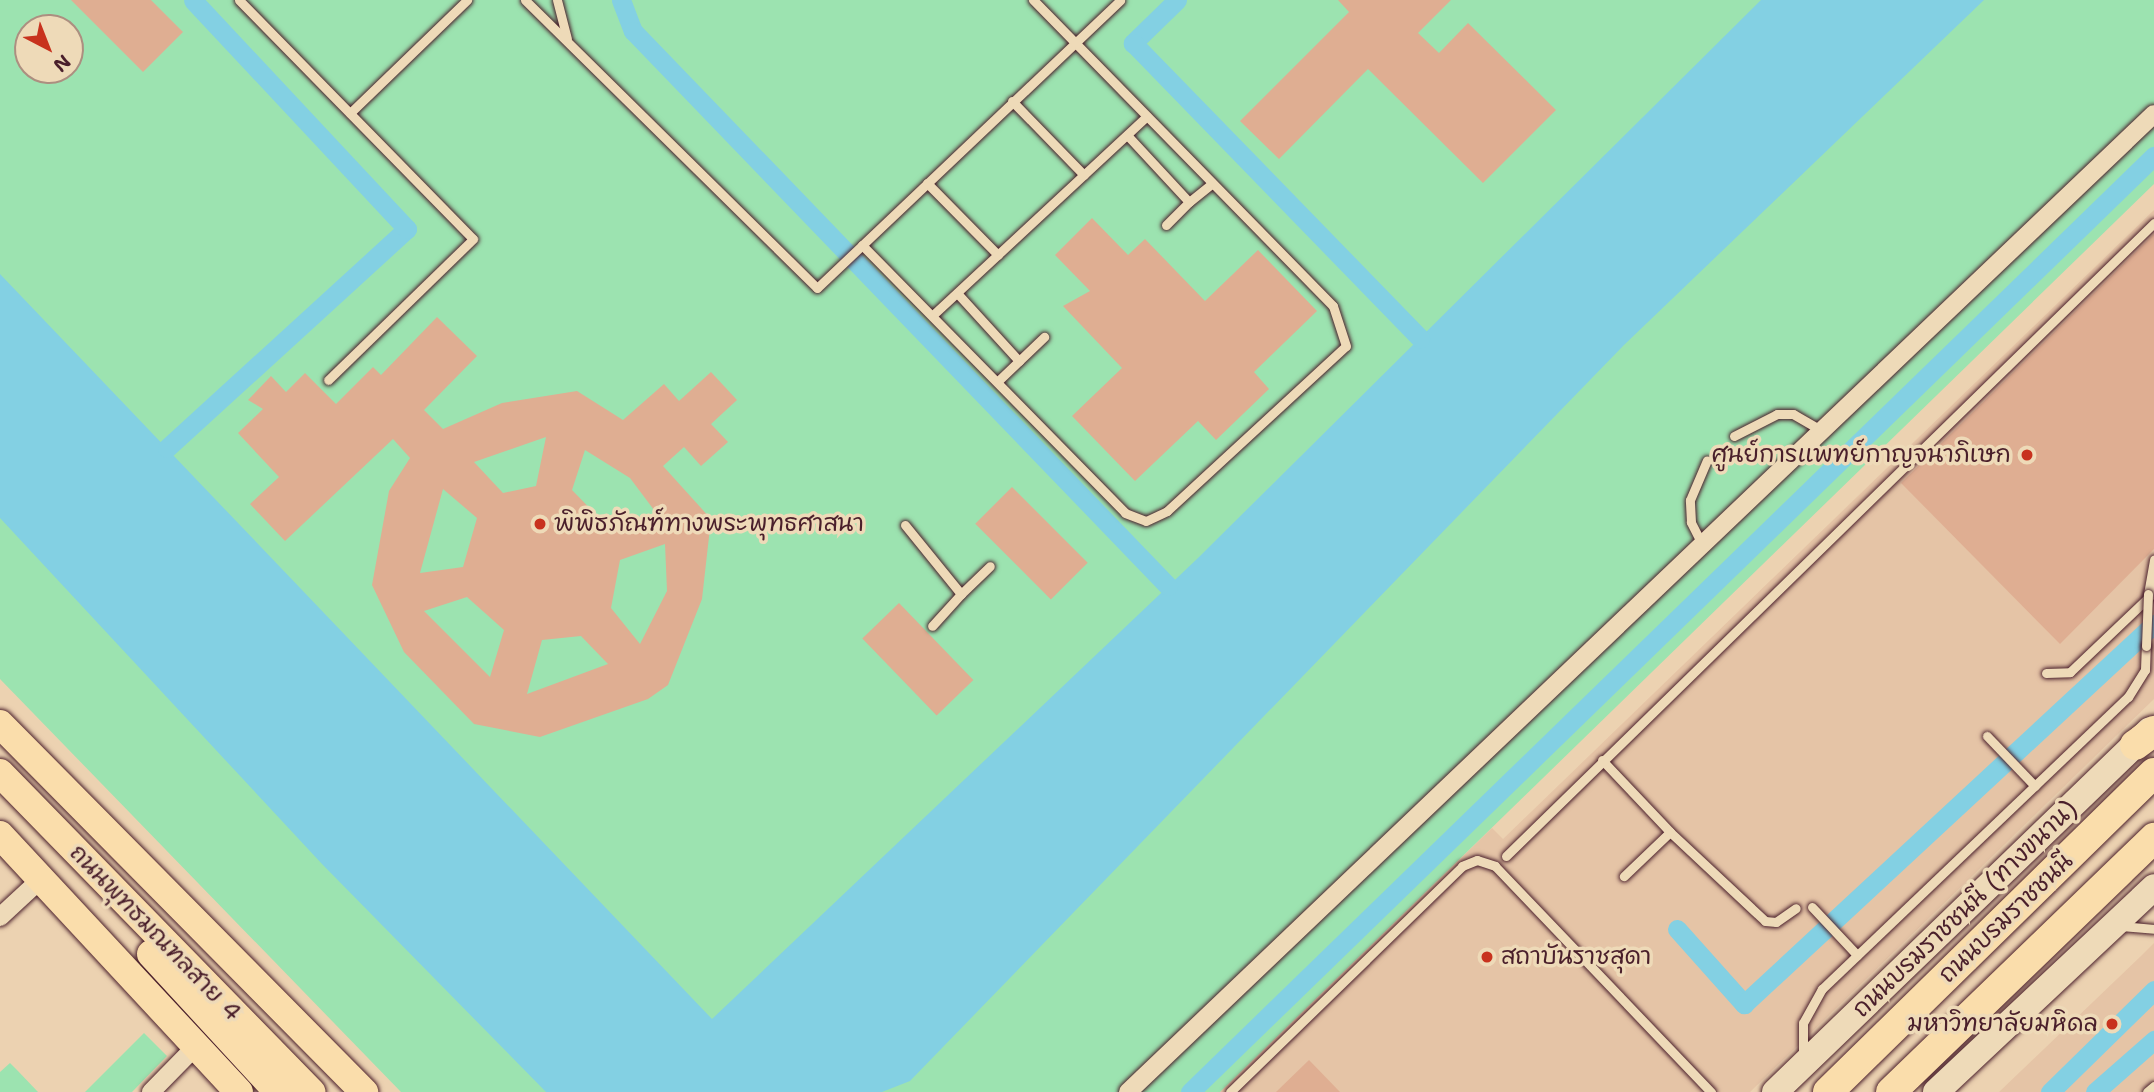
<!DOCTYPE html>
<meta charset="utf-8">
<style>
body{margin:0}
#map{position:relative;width:2154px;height:1092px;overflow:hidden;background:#ecd2b1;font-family:"Shantell Sans","Playpen Sans Thai",sans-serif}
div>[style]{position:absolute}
.built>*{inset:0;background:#e5c4a6}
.green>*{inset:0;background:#9ce3b0}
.water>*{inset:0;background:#83d0e3}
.canal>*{height:19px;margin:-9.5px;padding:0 9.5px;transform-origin:9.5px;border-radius:9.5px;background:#83d0e3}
.building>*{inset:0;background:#dfae92;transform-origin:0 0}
.roads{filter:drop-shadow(0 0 2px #4a1f2b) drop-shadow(0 0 2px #4a1f2b)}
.service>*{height:9px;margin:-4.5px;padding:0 4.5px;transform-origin:4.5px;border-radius:4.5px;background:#eedab8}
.minor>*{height:18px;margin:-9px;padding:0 9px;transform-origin:9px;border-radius:9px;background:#eedab8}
.secondary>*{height:26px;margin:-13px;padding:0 13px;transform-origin:13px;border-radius:13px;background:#eedab8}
.primary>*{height:28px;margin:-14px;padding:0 14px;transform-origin:14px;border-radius:14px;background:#faddab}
.trunk>*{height:30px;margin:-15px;padding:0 15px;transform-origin:15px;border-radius:15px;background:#faddab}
.bridges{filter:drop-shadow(0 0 2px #4a1f2b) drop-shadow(0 0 2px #4a1f2b)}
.service-bridge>*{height:9px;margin:-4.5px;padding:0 4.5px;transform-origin:4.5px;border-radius:4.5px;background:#eedab8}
.dots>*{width:19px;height:19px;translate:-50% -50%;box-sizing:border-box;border:4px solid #eedab8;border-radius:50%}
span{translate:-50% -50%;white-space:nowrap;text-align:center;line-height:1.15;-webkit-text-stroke:7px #eedab8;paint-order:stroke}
.poi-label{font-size:24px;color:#4a1f2b}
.right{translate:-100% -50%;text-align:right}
.left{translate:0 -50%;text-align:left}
.street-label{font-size:24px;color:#4a1f2b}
.north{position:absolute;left:14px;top:14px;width:70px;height:70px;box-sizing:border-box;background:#eedab8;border:2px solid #ac8f80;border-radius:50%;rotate:138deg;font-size:19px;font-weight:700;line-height:28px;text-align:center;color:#4a1f2b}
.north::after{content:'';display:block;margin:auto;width:24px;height:32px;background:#c8321e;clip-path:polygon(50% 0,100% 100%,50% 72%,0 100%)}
</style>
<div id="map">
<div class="built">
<i style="clip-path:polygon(2154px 210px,2154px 699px,1750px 1092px,1220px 1092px,1492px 828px,1503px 839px)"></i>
<i style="clip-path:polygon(2154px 943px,2154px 1092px,1999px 1092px,2141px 956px)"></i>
</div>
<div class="green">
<i style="clip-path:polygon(evenodd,0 0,2154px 0,2154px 184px,1220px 1092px,401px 1092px,0 679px,0 0,28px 28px,70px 28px,70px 70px,28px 70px,28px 28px)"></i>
<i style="clip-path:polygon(144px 1033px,167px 1056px,132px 1092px,85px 1092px)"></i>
<i style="clip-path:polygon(10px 1063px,17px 1070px,38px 1092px,0 1092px,0 1072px)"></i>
</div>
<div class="water">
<i style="clip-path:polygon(1761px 0,1984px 0,1624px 345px,910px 1081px,882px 1092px,546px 1092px,322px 864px,0 518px,0 274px,712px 1019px,1198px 558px)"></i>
</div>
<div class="canal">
<i style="left:621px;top:0;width:33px;rotate:69deg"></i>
<i style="left:633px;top:31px;width:771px;rotate:46.05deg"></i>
<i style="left:1177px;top:0;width:62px;rotate:135.7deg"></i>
<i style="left:1133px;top:43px;width:412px;rotate:45.8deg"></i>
<i style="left:167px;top:448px;width:325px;rotate:-42.4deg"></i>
<i style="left:407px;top:229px;width:313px;rotate:-133.1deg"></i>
<i style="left:1677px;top:929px;width:101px;rotate:48.2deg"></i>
<i style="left:1744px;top:1004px;width:559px;rotate:-42.83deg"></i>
<i style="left:1190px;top:1092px;width:1344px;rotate:-44.16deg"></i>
<i style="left:2050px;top:1092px;width:146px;rotate:-44.4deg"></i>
<i style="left:2095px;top:1092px;width:79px;rotate:-41.4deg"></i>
</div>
<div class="building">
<i style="clip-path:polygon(71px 0,151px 0,183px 32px,143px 72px)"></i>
<i style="clip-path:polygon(1338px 0,1451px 0,1418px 33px,1439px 53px,1468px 23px,1556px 110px,1483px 183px,1368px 69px,1279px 159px,1240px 121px,1349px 12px)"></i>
<i style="clip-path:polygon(1092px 218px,1128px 255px,1145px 239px,1205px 301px,1258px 250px,1317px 311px,1254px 372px,1269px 389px,1216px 440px,1198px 421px,1135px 481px,1072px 416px,1122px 368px,1063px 306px,1090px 291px,1055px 255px)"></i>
<i style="clip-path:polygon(2154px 234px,2154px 549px,2060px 644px,1901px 483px)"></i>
<i style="clip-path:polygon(evenodd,437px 317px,477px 356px,424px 410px,443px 429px,502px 403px,577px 391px,623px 420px,664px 384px,679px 401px,711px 372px,737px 400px,711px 424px,728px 442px,701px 466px,684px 447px,663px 466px,711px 519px,702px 599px,668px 685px,648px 699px,540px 737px,474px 724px,404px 652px,372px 585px,389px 491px,410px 458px,393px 439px,285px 541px,250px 504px,279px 477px,238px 433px,263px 409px,248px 400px,271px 376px,286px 392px,305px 373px,336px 404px,373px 367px,381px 375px,437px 317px,546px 437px,536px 486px,503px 493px,474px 462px,546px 437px,437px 317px,585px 450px,630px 478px,657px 514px,610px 529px,572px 490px,585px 450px,437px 317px,443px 489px,477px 518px,463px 567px,420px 573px,443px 489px,437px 317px,665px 544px,667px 591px,640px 644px,611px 608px,620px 560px,665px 544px,437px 317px,467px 597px,504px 630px,490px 677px,424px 611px,467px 597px,437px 317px,581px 636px,608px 664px,527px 694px,542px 640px,581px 636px)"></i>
<i style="left:1012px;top:487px;width:107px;height:52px;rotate:45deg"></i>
<i style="left:899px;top:603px;width:107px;height:51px;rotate:46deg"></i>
<i style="clip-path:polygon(1309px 1060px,1340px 1092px,1276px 1092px)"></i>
</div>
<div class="roads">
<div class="service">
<i style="left:239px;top:0;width:334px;rotate:45.6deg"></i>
<i style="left:473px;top:239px;width:202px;rotate:135.8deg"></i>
<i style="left:525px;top:0;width:410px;rotate:44.6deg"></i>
<i style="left:817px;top:288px;width:418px;rotate:-43.5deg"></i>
<i style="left:557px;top:0;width:40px;rotate:75.6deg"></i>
<i style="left:1012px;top:101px;width:103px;rotate:45.8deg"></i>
<i style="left:350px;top:113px;width:163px;rotate:-44deg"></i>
<i style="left:1127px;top:135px;width:91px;rotate:47.2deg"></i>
<i style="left:1189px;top:202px;width:28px;rotate:-39deg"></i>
<i style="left:927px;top:183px;width:101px;rotate:45.4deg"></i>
<i style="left:1166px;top:225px;width:33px;rotate:-45deg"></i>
<i style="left:862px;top:245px;width:375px;rotate:45.5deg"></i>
<i style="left:1125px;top:513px;width:22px;rotate:21deg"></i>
<i style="left:1146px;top:521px;width:23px;rotate:-25deg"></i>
<i style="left:1167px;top:511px;width:243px;rotate:-42.7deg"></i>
<i style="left:1346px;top:346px;width:42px;rotate:-108deg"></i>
<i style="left:1333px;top:306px;width:429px;rotate:-134.4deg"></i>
<i style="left:957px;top:293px;width:92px;rotate:47.6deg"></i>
<i style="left:935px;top:313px;width:289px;rotate:-42.9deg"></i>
<i style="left:998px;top:381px;width:64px;rotate:-43.7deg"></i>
<i style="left:1734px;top:436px;width:48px;rotate:-27.1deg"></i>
<i style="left:1777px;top:414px;width:16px"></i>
<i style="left:1793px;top:414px;width:34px;rotate:30deg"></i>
<i style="left:905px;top:525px;width:89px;rotate:50.9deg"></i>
<i style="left:961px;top:594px;width:43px;rotate:132.2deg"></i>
<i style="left:1703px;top:546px;width:27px;rotate:-117deg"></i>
<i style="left:1691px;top:522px;width:22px;rotate:-93deg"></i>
<i style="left:1690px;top:500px;width:43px;rotate:-67deg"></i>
<i style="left:961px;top:594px;width:40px;rotate:-44deg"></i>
<i style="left:2148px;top:594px;width:35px;rotate:-80deg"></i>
<i style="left:2046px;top:673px;width:24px;rotate:-2deg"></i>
<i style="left:2070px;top:672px;width:116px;rotate:-43.6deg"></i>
<i style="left:1987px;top:736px;width:69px;rotate:46.2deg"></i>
<i style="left:1602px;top:760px;width:99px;rotate:46.6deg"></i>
<i style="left:1670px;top:832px;width:64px;rotate:136.3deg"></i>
<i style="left:1670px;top:832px;width:130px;rotate:43.1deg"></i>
<i style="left:1765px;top:921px;width:11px;rotate:5deg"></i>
<i style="left:1776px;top:922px;width:24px;rotate:-35deg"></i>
<i style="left:1506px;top:856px;width:906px;rotate:-44.33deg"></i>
<i style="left:1812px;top:907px;width:66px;rotate:46.8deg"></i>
<i style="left:2121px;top:926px;width:33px;rotate:5deg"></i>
<i style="left:1803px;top:1056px;width:33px;rotate:-90deg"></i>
<i style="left:1803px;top:1023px;width:39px;rotate:-61deg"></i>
<i style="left:1822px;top:989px;width:423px;rotate:-43.7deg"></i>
<i style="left:2128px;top:697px;width:32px;rotate:-58deg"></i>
<i style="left:2145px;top:670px;width:24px;rotate:-88deg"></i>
<i style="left:1230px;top:1092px;width:324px;rotate:-44.2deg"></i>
<i style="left:1462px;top:866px;width:16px;rotate:-22deg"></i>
<i style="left:1477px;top:860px;width:19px;rotate:18deg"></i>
<i style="left:1495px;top:866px;width:313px;rotate:46.3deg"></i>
<i style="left:2147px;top:1092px;width:9px;rotate:-41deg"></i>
</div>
<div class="minor">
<i style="left:0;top:917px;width:54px;rotate:-42.8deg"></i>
<i style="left:151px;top:1092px;width:64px;rotate:-45.6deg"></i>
<i style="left:1128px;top:1092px;width:1417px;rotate:-43.63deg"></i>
</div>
<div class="secondary">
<i style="left:1775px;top:1092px;width:521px;rotate:-43.99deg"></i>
<i style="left:1936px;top:1092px;width:299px;rotate:-43.2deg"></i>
</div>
<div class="primary">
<i style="left:0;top:724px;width:518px;rotate:45.31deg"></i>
<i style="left:0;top:773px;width:446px;rotate:45.7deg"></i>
<i style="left:0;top:835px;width:351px;rotate:47.1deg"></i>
<i style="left:151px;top:954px;width:188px;rotate:47.4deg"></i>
</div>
<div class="trunk">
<i style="left:2135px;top:745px;width:24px;rotate:-36deg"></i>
<i style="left:1828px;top:1092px;width:456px;rotate:-44.4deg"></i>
<i style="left:1891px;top:1092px;width:366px;rotate:-44deg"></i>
</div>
</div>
<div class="bridges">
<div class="service-bridge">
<i style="left:2146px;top:646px;width:52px;rotate:-87.8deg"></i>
</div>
</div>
<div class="dots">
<i style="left:2027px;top:455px;background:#c8321e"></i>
<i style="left:540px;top:524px;background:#c8321e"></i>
<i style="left:1487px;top:957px;background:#c8321e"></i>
<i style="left:2112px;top:1024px;background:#c8321e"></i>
</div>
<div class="poi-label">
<span class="right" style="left:2011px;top:455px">ศูนย์การแพทย์กาญจนาภิเษก</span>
<span class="left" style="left:554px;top:524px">พิพิธภัณฑ์ทางพระพุทธศาสนา</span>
<span class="left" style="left:1501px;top:957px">สถาบันราชสุดา</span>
<span class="right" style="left:2098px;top:1024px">มหาวิทยาลัยมหิดล</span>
</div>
<div class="street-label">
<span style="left:1965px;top:909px;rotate:-44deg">ถนนบรมราชชนนี (ทางขนาน)</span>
<span style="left:2006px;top:918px;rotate:-44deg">ถนนบรมราชชนนี</span>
<span style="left:155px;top:933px;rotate:46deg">ถนนพุทธมณฑลสาย 4</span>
</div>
<div class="north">N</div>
</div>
